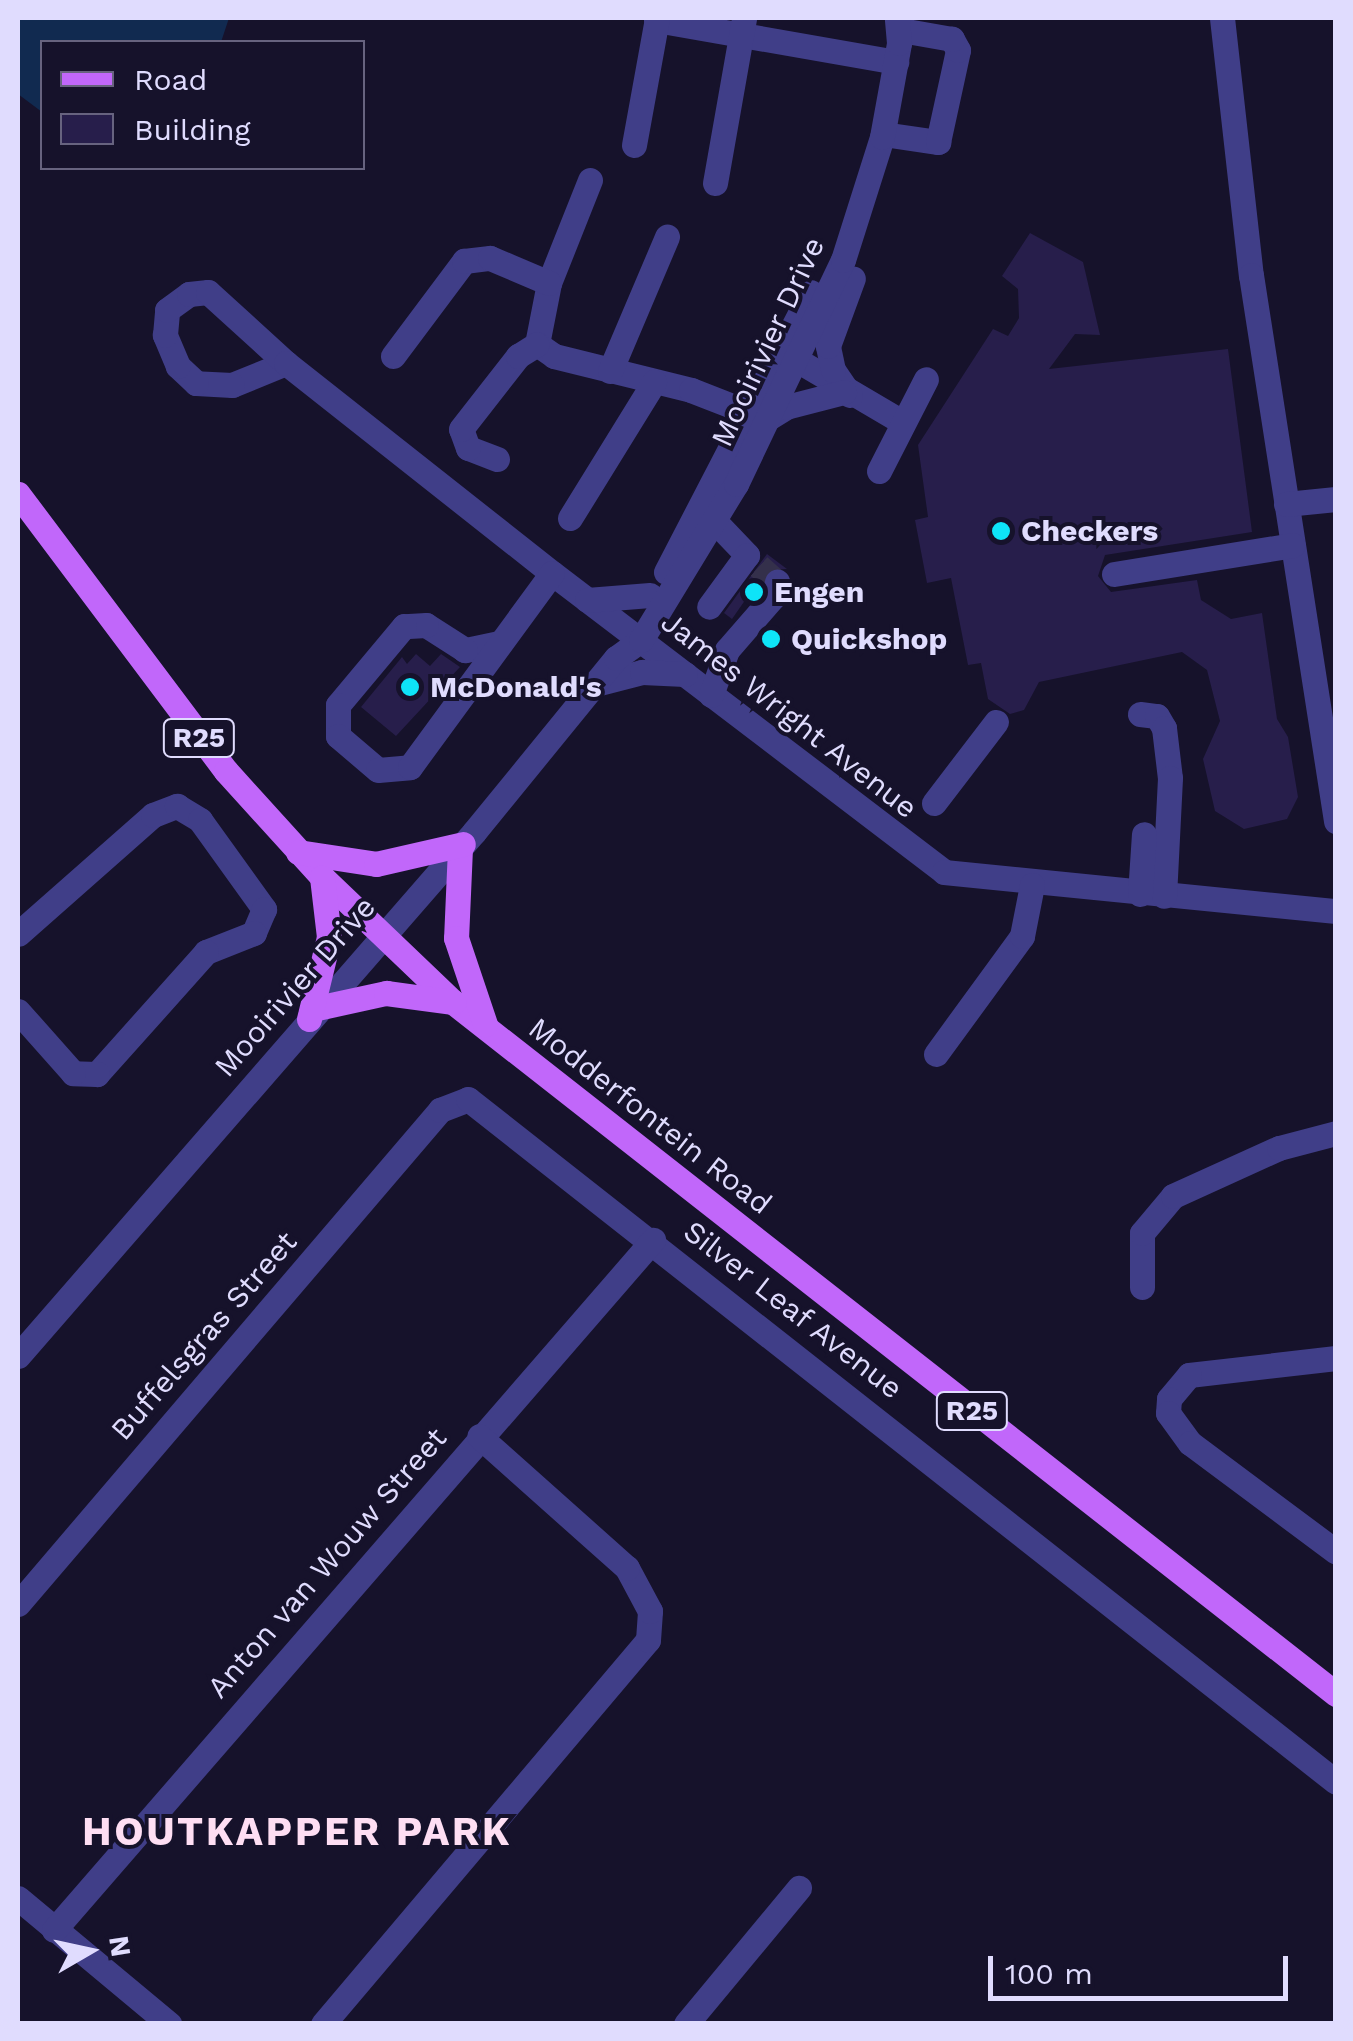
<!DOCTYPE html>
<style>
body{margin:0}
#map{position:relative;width:1353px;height:2041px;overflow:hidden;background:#16122b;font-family:"Work Sans",sans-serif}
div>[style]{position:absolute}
.water>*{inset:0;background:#112a50}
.building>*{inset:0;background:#271e4b}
.minor-tunnel>*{height:25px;margin-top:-12.5px;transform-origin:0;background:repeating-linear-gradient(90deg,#34304b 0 25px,transparent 0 37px)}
.minor>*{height:25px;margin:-12.5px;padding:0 12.5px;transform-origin:12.5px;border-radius:12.5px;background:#403e88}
.major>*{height:25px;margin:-12.5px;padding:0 12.5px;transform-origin:12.5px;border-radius:12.5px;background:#c167fa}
.dots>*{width:28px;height:28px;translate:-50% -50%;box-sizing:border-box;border:5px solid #16122b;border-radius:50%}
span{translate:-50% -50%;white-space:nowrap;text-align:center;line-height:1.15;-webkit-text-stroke:8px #16122b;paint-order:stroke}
.shield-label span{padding:2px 8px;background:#16122b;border:2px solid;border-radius:8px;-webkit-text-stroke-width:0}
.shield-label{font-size:28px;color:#e0dcfe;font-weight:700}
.street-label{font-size:30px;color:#e0dcfe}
.poi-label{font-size:30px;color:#e0dcfe;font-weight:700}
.left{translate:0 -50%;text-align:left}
.district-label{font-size:40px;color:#fedef3;font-weight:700;letter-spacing:2.5px}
.frame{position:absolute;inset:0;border:20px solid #e0dcfe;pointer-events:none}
.legend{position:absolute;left:40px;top:40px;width:325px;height:130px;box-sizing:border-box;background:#16122b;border:2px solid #67637f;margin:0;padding:12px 18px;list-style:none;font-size:30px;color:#e0dcfe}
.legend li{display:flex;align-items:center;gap:20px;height:50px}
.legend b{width:50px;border:2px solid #67637f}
.north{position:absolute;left:40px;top:1901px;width:100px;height:100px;-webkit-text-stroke:8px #16122b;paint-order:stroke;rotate:81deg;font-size:28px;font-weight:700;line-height:40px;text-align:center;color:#e0dcfe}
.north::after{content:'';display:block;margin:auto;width:35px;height:45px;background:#e0dcfe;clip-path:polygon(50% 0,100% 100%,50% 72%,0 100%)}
.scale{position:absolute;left:988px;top:1956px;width:300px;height:45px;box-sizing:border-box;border:5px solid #e0dcfe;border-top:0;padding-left:12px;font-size:30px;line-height:35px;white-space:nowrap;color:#e0dcfe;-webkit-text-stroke:8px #16122b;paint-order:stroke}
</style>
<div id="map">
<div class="water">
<i style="clip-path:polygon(18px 18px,229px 18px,221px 42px,42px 42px,42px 112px,18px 94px)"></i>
</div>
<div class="building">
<i style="clip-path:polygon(1030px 233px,1083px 262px,1100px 335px,1075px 334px,1049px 369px,1228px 349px,1252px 532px,1105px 555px,1098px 576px,1111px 592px,1197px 580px,1201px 600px,1231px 619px,1262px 613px,1277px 719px,1288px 737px,1298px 797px,1287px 819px,1244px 829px,1215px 811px,1203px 759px,1220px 721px,1207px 670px,1182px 652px,1039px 682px,1024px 710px,1010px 714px,988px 699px,981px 663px,968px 665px,951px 578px,927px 583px,915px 520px,928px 517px,918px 445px,993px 329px,1008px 336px,1019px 318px,1018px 289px,1002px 276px)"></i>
<i style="clip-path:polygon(767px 554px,787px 569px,766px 570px,732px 619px,724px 613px)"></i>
<i style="clip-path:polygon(416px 654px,430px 666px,441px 654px,460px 667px,396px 736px,361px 707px,402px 657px,407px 664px)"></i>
</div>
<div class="minor-tunnel">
<i style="left:759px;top:566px;width:24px;rotate:42deg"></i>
</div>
<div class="minor">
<i style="left:1222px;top:18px;width:259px;rotate:83.6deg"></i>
<i style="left:1251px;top:275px;width:553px;rotate:81.15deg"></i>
<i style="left:656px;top:20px;width:244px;rotate:9.9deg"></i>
<i style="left:883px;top:134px;width:56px;rotate:8.3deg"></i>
<i style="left:938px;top:142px;width:94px;rotate:-77.7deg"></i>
<i style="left:958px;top:50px;width:13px;rotate:-119deg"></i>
<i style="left:952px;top:39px;width:52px;rotate:-170deg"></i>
<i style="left:634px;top:145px;width:129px;rotate:-79.7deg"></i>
<i style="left:590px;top:180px;width:111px;rotate:111.7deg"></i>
<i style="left:549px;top:283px;width:62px;rotate:101.1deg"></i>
<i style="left:537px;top:344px;width:21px;rotate:35deg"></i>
<i style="left:554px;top:356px;width:141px;rotate:13.9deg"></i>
<i style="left:691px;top:390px;width:63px;rotate:21.3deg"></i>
<i style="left:715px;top:183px;width:168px;rotate:-80deg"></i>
<i style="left:785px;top:353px;width:136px;rotate:30.5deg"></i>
<i style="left:393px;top:356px;width:119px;rotate:-53.2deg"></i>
<i style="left:464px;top:261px;width:26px;rotate:-7deg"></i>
<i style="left:490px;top:258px;width:64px;rotate:23deg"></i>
<i style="left:286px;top:363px;width:58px;rotate:157.8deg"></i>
<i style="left:232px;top:385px;width:36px;rotate:-177deg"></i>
<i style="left:196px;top:383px;width:25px;rotate:-137deg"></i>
<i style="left:178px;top:366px;width:34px;rotate:-113deg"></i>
<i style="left:165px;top:335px;width:25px;rotate:-85deg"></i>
<i style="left:167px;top:310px;width:27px;rotate:-36deg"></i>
<i style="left:189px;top:294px;width:19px;rotate:-6deg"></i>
<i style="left:208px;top:292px;width:105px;rotate:42.3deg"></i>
<i style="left:286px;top:363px;width:339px;rotate:38.3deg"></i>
<i style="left:552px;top:573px;width:493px;rotate:37.3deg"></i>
<i style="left:944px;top:872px;width:394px;rotate:5.7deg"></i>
<i style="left:610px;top:371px;width:146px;rotate:-67deg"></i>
<i style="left:850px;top:395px;width:30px;rotate:-124deg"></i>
<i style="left:833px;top:370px;width:25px;rotate:-102deg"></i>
<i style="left:828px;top:346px;width:72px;rotate:-69.8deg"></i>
<i style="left:767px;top:419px;width:22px;rotate:-32deg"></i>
<i style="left:786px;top:407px;width:60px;rotate:-14.5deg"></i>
<i style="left:497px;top:459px;width:31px;rotate:-159deg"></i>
<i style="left:468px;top:448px;width:20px;rotate:-110deg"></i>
<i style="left:461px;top:429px;width:93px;rotate:-52deg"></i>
<i style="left:518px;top:356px;width:22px;rotate:-32deg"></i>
<i style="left:879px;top:471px;width:103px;rotate:-62.9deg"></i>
<i style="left:1286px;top:504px;width:50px;rotate:-5.7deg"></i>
<i style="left:705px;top:511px;width:61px;rotate:46.3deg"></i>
<i style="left:747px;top:555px;width:64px;rotate:126.2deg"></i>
<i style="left:570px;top:518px;width:160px;rotate:-58.3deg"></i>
<i style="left:666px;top:572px;width:315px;rotate:-62.6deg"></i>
<i style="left:1114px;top:574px;width:181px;rotate:-9.2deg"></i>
<i style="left:587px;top:600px;width:63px;rotate:-4.5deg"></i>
<i style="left:499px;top:643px;width:35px;rotate:168deg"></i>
<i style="left:465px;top:650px;width:46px;rotate:-147.3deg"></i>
<i style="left:426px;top:625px;width:22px;rotate:177deg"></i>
<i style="left:404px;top:626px;width:103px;rotate:129.9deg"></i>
<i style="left:338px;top:705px;width:31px;rotate:90deg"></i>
<i style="left:338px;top:736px;width:52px;rotate:40.4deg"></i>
<i style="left:378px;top:770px;width:32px;rotate:-5deg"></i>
<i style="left:410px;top:767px;width:240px;rotate:-53.8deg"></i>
<i style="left:596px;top:684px;width:48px;rotate:-14.6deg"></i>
<i style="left:642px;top:672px;width:43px;rotate:2.7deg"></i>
<i style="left:711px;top:695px;width:48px;rotate:-70.4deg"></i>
<i style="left:727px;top:650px;width:70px;rotate:-49deg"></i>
<i style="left:773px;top:597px;width:16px;rotate:-75deg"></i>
<i style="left:1140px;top:714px;width:17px;rotate:7deg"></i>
<i style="left:1157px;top:716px;width:14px;rotate:60deg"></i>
<i style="left:1164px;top:728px;width:50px;rotate:83.2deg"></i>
<i style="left:1170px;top:778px;width:118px;rotate:92.9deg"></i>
<i style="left:934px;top:803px;width:102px;rotate:-52.6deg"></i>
<i style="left:1140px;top:894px;width:60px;rotate:-86.2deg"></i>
<i style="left:18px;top:934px;width:180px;rotate:-41.4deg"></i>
<i style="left:153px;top:815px;width:26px;rotate:-21deg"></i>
<i style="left:177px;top:806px;width:27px;rotate:31deg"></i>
<i style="left:200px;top:820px;width:110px;rotate:54.3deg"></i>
<i style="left:264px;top:909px;width:26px;rotate:113deg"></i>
<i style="left:254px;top:933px;width:52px;rotate:158.4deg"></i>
<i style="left:206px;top:952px;width:164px;rotate:131.8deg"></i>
<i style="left:97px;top:1074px;width:24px;rotate:-178deg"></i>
<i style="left:73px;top:1073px;width:83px;rotate:-131.6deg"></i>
<i style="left:936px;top:1054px;width:146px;rotate:-53.9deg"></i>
<i style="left:1022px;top:936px;width:52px;rotate:-78.9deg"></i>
<i style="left:1142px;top:1287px;width:54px;rotate:-90deg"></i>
<i style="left:1142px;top:1233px;width:48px;rotate:-50deg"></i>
<i style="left:1173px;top:1196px;width:116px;rotate:-24.4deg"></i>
<i style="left:1279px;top:1148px;width:59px;rotate:-14.7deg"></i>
<i style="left:18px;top:1356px;width:695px;rotate:-48.97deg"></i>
<i style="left:474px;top:832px;width:225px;rotate:-50.8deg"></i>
<i style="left:616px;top:658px;width:31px;rotate:-36deg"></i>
<i style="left:641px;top:640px;width:183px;rotate:-58.7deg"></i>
<i style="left:736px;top:484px;width:248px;rotate:-64.5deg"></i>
<i style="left:843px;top:260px;width:129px;rotate:-72.4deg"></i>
<i style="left:882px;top:137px;width:96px;rotate:-79.7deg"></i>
<i style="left:899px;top:43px;width:24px;rotate:-95deg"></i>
<i style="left:1336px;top:1358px;width:148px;rotate:173.4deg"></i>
<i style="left:1189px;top:1375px;width:31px;rotate:130deg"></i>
<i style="left:1169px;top:1399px;width:14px;rotate:94deg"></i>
<i style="left:1168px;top:1413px;width:37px;rotate:54deg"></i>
<i style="left:1190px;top:1443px;width:182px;rotate:36.7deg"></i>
<i style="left:18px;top:1604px;width:650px;rotate:-49.49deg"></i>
<i style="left:440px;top:1110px;width:30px;rotate:-21deg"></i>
<i style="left:468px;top:1099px;width:1104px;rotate:38.2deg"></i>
<i style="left:18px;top:1898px;width:197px;rotate:39.8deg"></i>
<i style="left:54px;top:1930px;width:914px;rotate:-49.04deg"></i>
<i style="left:323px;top:2024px;width:503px;rotate:-49.76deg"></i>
<i style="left:648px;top:1640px;width:29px;rotate:-86deg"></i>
<i style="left:650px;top:1611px;width:49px;rotate:-118.1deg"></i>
<i style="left:627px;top:1568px;width:198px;rotate:-138.3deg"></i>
<i style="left:686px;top:2024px;width:177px;rotate:-50.3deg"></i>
</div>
<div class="major">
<i style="left:18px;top:494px;width:346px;rotate:53.1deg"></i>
<i style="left:226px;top:771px;width:143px;rotate:47.8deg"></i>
<i style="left:322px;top:877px;width:181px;rotate:43.7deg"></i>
<i style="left:453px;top:1002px;width:1122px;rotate:38.09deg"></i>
<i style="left:460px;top:848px;width:90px;rotate:92.5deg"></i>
<i style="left:456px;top:938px;width:91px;rotate:71.4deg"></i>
<i style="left:298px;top:852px;width:79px;rotate:8.7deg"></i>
<i style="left:376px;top:864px;width:89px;rotate:-12.9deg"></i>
<i style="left:317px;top:1008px;width:71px;rotate:-12.3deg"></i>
<i style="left:386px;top:993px;width:68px;rotate:7.7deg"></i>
<i style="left:309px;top:1019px;width:84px;rotate:-76.3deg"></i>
<i style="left:329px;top:937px;width:60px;rotate:-96.7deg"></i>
</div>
<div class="dots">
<i style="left:1001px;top:531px;background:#0ee4f8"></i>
<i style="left:754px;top:592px;background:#0ee4f8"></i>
<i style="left:771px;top:639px;background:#0ee4f8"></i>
<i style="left:410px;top:687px;background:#0ee4f8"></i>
</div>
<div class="shield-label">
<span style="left:199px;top:738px">R25</span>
<span style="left:972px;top:1411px">R25</span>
</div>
<div class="street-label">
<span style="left:768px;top:342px;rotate:-65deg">Mooirivier Drive</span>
<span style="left:789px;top:715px;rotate:38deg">James Wright Avenue</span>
<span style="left:295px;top:987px;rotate:-49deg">Mooirivier Drive</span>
<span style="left:650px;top:1116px;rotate:38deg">Modderfontein Road</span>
<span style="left:793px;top:1310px;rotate:38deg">Silver Leaf Avenue</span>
<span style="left:204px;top:1336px;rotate:-49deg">Buffelsgras Street</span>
<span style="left:327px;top:1563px;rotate:-49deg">Anton van Wouw Street</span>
</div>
<div class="poi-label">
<span class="left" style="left:1021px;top:531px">Checkers</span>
<span class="left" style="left:774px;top:592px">Engen</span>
<span class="left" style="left:791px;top:639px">Quickshop</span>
<span class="left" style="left:430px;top:687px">McDonald's</span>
</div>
<div class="district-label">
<span style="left:297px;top:1832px">HOUTKAPPER PARK</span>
</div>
<div class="frame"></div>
<ul class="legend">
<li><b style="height:12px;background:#c167fa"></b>Road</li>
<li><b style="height:28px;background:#271e4b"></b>Building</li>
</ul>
<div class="north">N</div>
<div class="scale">100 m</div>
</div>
